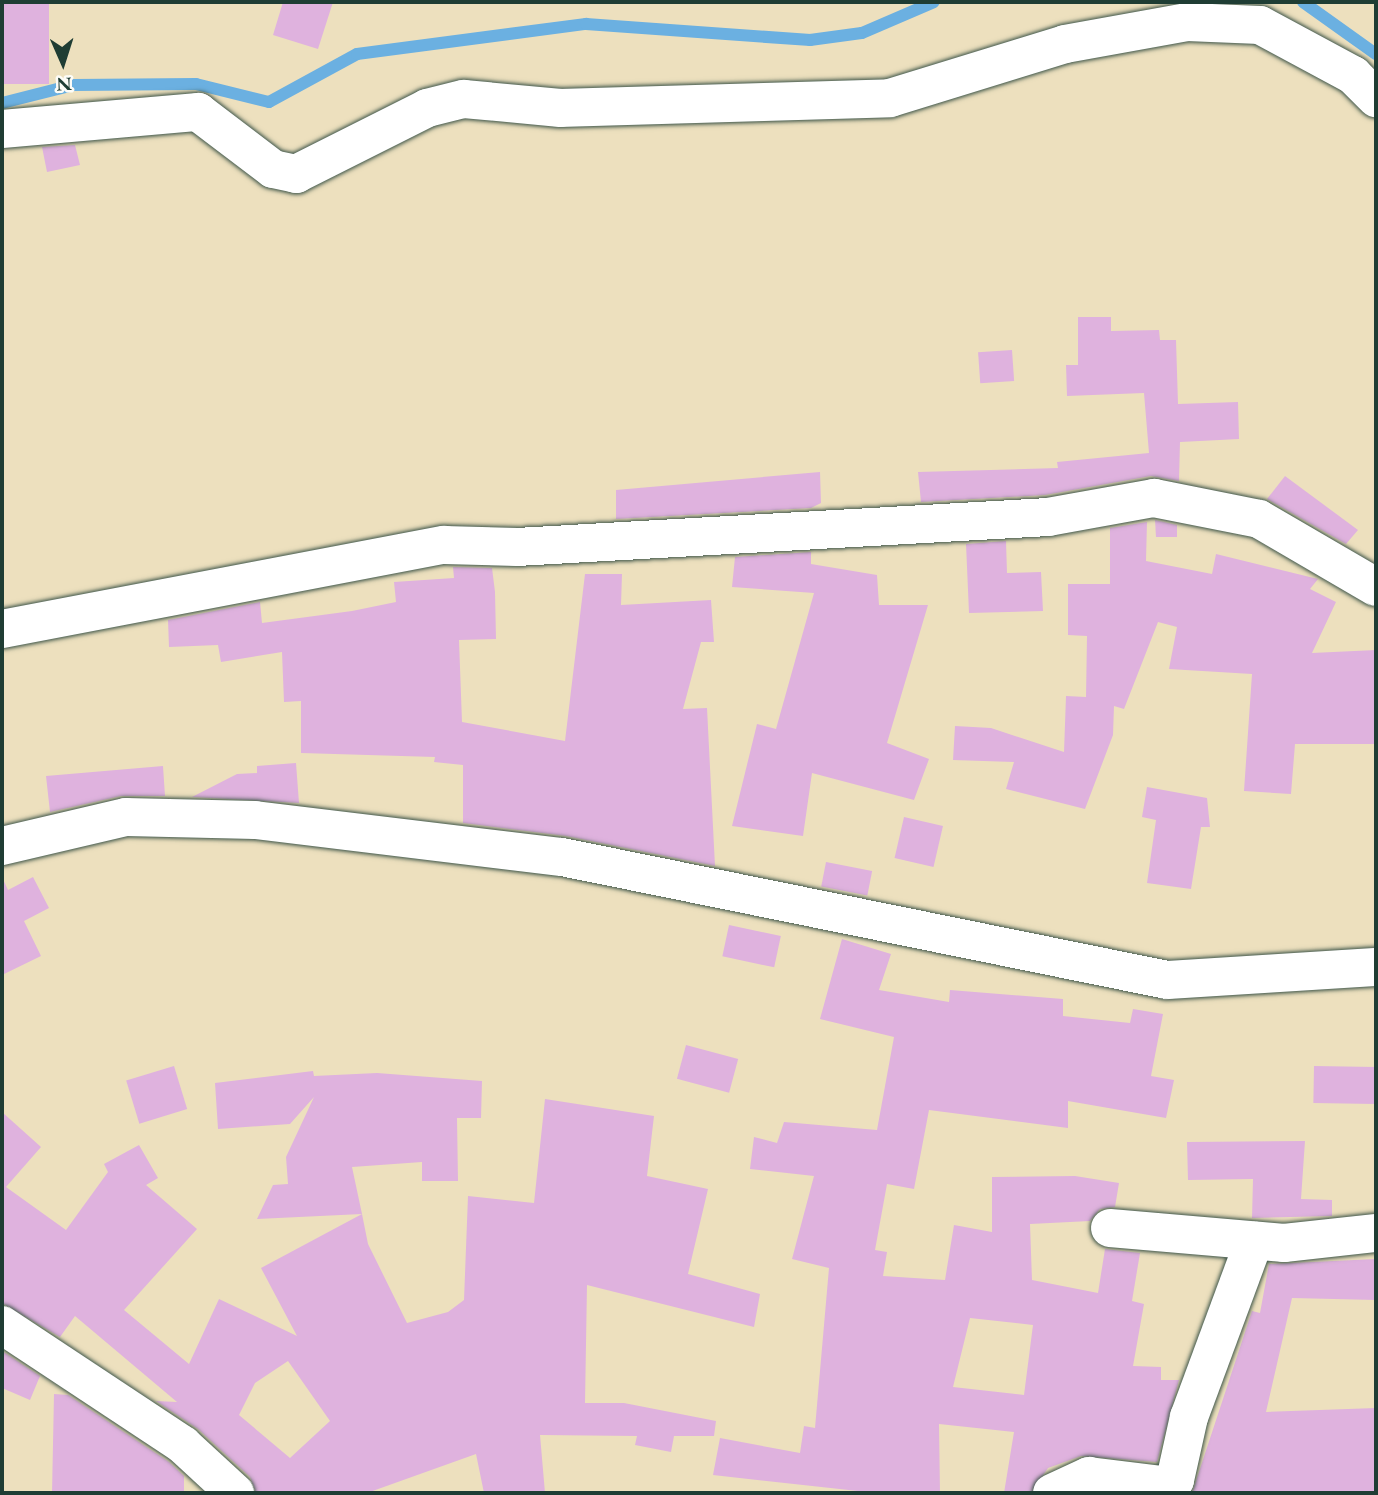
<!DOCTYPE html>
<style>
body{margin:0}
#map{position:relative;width:1378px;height:1495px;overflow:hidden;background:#ede0be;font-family:"EB Garamond",serif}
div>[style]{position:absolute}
.stream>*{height:12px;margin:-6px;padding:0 6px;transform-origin:6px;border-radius:6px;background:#6bb0e1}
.building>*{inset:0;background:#dfb2de;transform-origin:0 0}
.roads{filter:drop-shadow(0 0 2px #3e5549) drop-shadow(0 0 2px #3e5549)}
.street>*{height:38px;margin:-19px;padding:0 19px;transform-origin:19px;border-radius:19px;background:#fff}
span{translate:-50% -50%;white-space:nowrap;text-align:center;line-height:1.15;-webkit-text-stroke:7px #fdfcf7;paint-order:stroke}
.frame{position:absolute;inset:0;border:4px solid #1f3d34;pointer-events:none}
.north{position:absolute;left:28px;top:28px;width:70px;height:70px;-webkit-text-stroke:5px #fdfcf7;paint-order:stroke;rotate:177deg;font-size:19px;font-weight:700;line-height:28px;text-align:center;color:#1f3d34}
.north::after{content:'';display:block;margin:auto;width:24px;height:32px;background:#1f3d34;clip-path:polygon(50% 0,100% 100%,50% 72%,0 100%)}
</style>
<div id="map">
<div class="stream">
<i style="left:1303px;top:2px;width:90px;rotate:35.5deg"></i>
<i style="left:2px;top:103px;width:73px;rotate:-14.2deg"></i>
<i style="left:73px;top:85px;width:123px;rotate:-0.5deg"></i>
<i style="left:196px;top:84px;width:75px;rotate:13.9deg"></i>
<i style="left:269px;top:102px;width:100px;rotate:-28.6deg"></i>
<i style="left:357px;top:54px;width:231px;rotate:-7.5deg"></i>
<i style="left:586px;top:24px;width:225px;rotate:4.1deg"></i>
<i style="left:810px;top:40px;width:52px;rotate:-7.7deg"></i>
<i style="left:862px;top:33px;width:78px;rotate:-23.3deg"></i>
</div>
<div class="building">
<i style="left:2px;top:2px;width:47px;height:82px"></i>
<i style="clip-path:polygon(283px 2px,333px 2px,318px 49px,273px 35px)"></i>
<i style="clip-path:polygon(75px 145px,80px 165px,47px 172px,42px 147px)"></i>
<i style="clip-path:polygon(1078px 317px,1111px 317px,1111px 331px,1159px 330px,1160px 340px,1176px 340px,1178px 404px,1238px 402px,1239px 439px,1180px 442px,1179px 481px,1151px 476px,1045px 495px,921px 502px,918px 472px,1058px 468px,1057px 462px,1149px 453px,1144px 393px,1067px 396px,1066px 365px,1078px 365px)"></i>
<i style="left:1012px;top:350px;width:31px;height:34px;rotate:86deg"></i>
<i style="clip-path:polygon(820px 472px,821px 503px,811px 508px,616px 519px,616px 490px)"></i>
<i style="clip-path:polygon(1285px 476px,1358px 530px,1346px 544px,1267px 499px)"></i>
<i style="clip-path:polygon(1155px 520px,1177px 525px,1177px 537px,1156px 537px)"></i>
<i style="clip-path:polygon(1147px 522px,1146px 561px,1212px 574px,1216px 554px,1318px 579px,1310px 589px,1336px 602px,1312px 653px,1376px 650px,1376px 744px,1295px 744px,1291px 794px,1244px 791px,1252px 674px,1169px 669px,1177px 627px,1158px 622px,1124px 709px,1114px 706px,1113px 735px,1085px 809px,1006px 789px,1014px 762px,953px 760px,955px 726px,991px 728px,1064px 752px,1066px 696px,1086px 697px,1087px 636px,1068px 635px,1068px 584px,1110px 584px,1110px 528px)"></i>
<i style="clip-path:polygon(1006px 541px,1007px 573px,1041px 572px,1043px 611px,969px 613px,966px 544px)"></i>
<i style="clip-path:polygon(811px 552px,811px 564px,877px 575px,879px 605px,928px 605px,887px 743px,929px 759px,914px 800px,812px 773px,803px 836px,732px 826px,757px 724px,776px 729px,814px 593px,732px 587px,735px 557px)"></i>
<i style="clip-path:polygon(453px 567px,492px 568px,495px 592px,496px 639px,459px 640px,462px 722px,565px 741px,585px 574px,622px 574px,621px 605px,711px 600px,714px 642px,701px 642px,683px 709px,707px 708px,715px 866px,566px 836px,463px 823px,463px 765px,434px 762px,435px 757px,301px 753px,301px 701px,284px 702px,282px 652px,221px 662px,218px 645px,169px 647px,168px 620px,260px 602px,262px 623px,352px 611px,396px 602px,394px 582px,454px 578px)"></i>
<i style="clip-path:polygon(296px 763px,299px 803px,192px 797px,237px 774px,257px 773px,257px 766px)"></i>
<i style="clip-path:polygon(163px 766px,165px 796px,121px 796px,50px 812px,46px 776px)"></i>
<i style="clip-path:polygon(1147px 787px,1207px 798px,1210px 827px,1201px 827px,1191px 889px,1147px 883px,1156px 820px,1142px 817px)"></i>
<i style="left:904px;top:817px;width:40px;height:42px;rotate:13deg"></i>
<i style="left:826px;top:862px;width:47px;height:25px;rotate:11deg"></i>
<i style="clip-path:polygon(2px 877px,8px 890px,33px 877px,49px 908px,24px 921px,41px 956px,2px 975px)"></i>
<i style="left:729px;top:925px;width:53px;height:32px;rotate:12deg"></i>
<i style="clip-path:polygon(evenodd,842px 939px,891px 954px,879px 990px,949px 1002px,950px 990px,1063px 999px,1063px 1016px,1130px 1023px,1133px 1009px,1163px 1014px,1151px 1076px,1174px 1080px,1166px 1118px,1068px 1101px,1068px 1128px,929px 1110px,914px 1189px,887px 1184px,875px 1250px,887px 1252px,883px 1276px,945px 1280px,954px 1225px,992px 1232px,992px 1177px,1075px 1176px,1119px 1183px,1115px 1207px,1100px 1209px,1090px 1221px,1030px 1224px,1032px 1280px,1098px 1293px,1105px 1249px,1140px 1253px,1132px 1301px,1144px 1304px,1133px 1366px,1161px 1367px,1161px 1380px,1179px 1380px,1157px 1462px,1081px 1456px,1048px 1468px,1031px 1493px,1004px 1493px,1014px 1432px,939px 1424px,940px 1493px,876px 1493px,713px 1475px,720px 1438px,800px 1453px,804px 1426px,815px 1428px,829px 1268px,792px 1259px,814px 1176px,750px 1169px,754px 1137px,777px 1143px,784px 1122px,877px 1130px,894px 1037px,820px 1019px,842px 939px,970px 1318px,1033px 1325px,1024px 1395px,953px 1387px,970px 1318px)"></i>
<i style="left:686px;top:1045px;width:54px;height:35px;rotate:15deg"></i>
<i style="left:174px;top:1066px;width:45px;height:50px;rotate:73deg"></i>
<i style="left:1314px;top:1066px;width:62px;height:37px;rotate:1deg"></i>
<i style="clip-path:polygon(313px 1071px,314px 1076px,377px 1073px,482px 1081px,481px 1118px,457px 1118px,458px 1181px,422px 1181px,422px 1162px,352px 1167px,362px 1214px,257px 1219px,273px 1185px,288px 1184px,286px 1157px,314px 1097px,290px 1124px,218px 1129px,215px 1083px)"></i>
<i style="clip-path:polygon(evenodd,545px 1099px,654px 1116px,647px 1176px,708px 1189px,688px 1274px,760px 1294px,754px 1327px,587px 1285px,585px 1403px,624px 1403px,716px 1421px,714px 1436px,674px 1436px,671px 1452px,635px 1445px,637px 1436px,540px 1435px,545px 1493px,484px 1493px,476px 1454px,367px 1493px,256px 1493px,250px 1477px,198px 1429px,156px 1401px,177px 1402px,75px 1316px,60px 1337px,2px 1303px,2px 1112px,41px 1147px,6px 1187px,66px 1230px,108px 1172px,104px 1164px,139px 1145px,158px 1178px,146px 1185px,197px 1229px,124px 1310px,189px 1364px,219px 1299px,297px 1336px,261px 1268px,362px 1214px,368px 1244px,407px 1323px,448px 1312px,464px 1300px,468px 1196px,534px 1203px,545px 1099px,288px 1361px,330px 1421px,290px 1458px,239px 1415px,255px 1383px,288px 1361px)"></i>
<i style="clip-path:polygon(1305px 1141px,1301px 1199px,1332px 1200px,1332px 1216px,1252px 1218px,1253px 1179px,1188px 1180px,1187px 1142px)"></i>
<i style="clip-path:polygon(1376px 1259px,1376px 1300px,1292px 1298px,1266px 1412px,1376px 1408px,1376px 1493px,1192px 1493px,1252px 1311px,1260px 1313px,1269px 1264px)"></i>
<i style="clip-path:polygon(2px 1351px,40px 1376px,30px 1400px,2px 1388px)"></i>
<i style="clip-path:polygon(54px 1394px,68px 1395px,169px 1462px,184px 1476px,184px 1493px,52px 1493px)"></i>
</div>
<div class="roads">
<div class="street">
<i style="left:2px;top:129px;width:197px;rotate:-5deg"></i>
<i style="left:198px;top:112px;width:94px;rotate:37.2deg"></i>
<i style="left:273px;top:169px;width:24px;rotate:12deg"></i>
<i style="left:296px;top:174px;width:147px;rotate:-26.7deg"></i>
<i style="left:427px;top:108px;width:38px;rotate:-14deg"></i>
<i style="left:464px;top:99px;width:97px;rotate:5.3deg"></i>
<i style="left:561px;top:108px;width:329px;rotate:-1.7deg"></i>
<i style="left:890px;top:98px;width:183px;rotate:-17.1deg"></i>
<i style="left:1065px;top:44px;width:124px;rotate:-10.2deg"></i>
<i style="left:1187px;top:22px;width:73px;rotate:2.4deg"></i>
<i style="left:1260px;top:25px;width:106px;rotate:28.3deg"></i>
<i style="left:1353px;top:75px;width:33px;rotate:45deg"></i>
<i style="left:2px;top:629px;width:450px;rotate:-10.8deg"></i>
<i style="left:444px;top:545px;width:73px;rotate:1.6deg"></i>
<i style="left:517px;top:547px;width:532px;rotate:-3.23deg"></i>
<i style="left:1048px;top:517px;width:108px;rotate:-10.2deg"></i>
<i style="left:1154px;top:498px;width:107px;rotate:11.3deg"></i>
<i style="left:1259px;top:519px;width:135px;rotate:30.2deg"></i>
<i style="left:2px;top:846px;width:127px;rotate:-13.2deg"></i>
<i style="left:126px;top:817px;width:129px;rotate:1.3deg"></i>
<i style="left:255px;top:820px;width:309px;rotate:6.9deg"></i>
<i style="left:562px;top:857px;width:617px;rotate:11.49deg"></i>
<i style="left:1167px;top:980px;width:209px;rotate:-3.6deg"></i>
<i style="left:1110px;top:1228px;width:175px;rotate:4.9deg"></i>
<i style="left:1284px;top:1243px;width:93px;rotate:-6.2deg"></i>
<i style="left:2px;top:1325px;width:217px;rotate:33.5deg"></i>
<i style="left:183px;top:1445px;width:71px;rotate:42.7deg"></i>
<i style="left:1052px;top:1493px;width:41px;rotate:-24.7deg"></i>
<i style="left:1089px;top:1476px;width:74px;rotate:7deg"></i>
<i style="left:1162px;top:1485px;width:14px;rotate:-21deg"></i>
<i style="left:1175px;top:1480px;width:65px;rotate:-77.5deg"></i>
<i style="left:1189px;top:1417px;width:188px;rotate:-69.7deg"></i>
</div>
</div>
<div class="frame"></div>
<div class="north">N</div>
</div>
